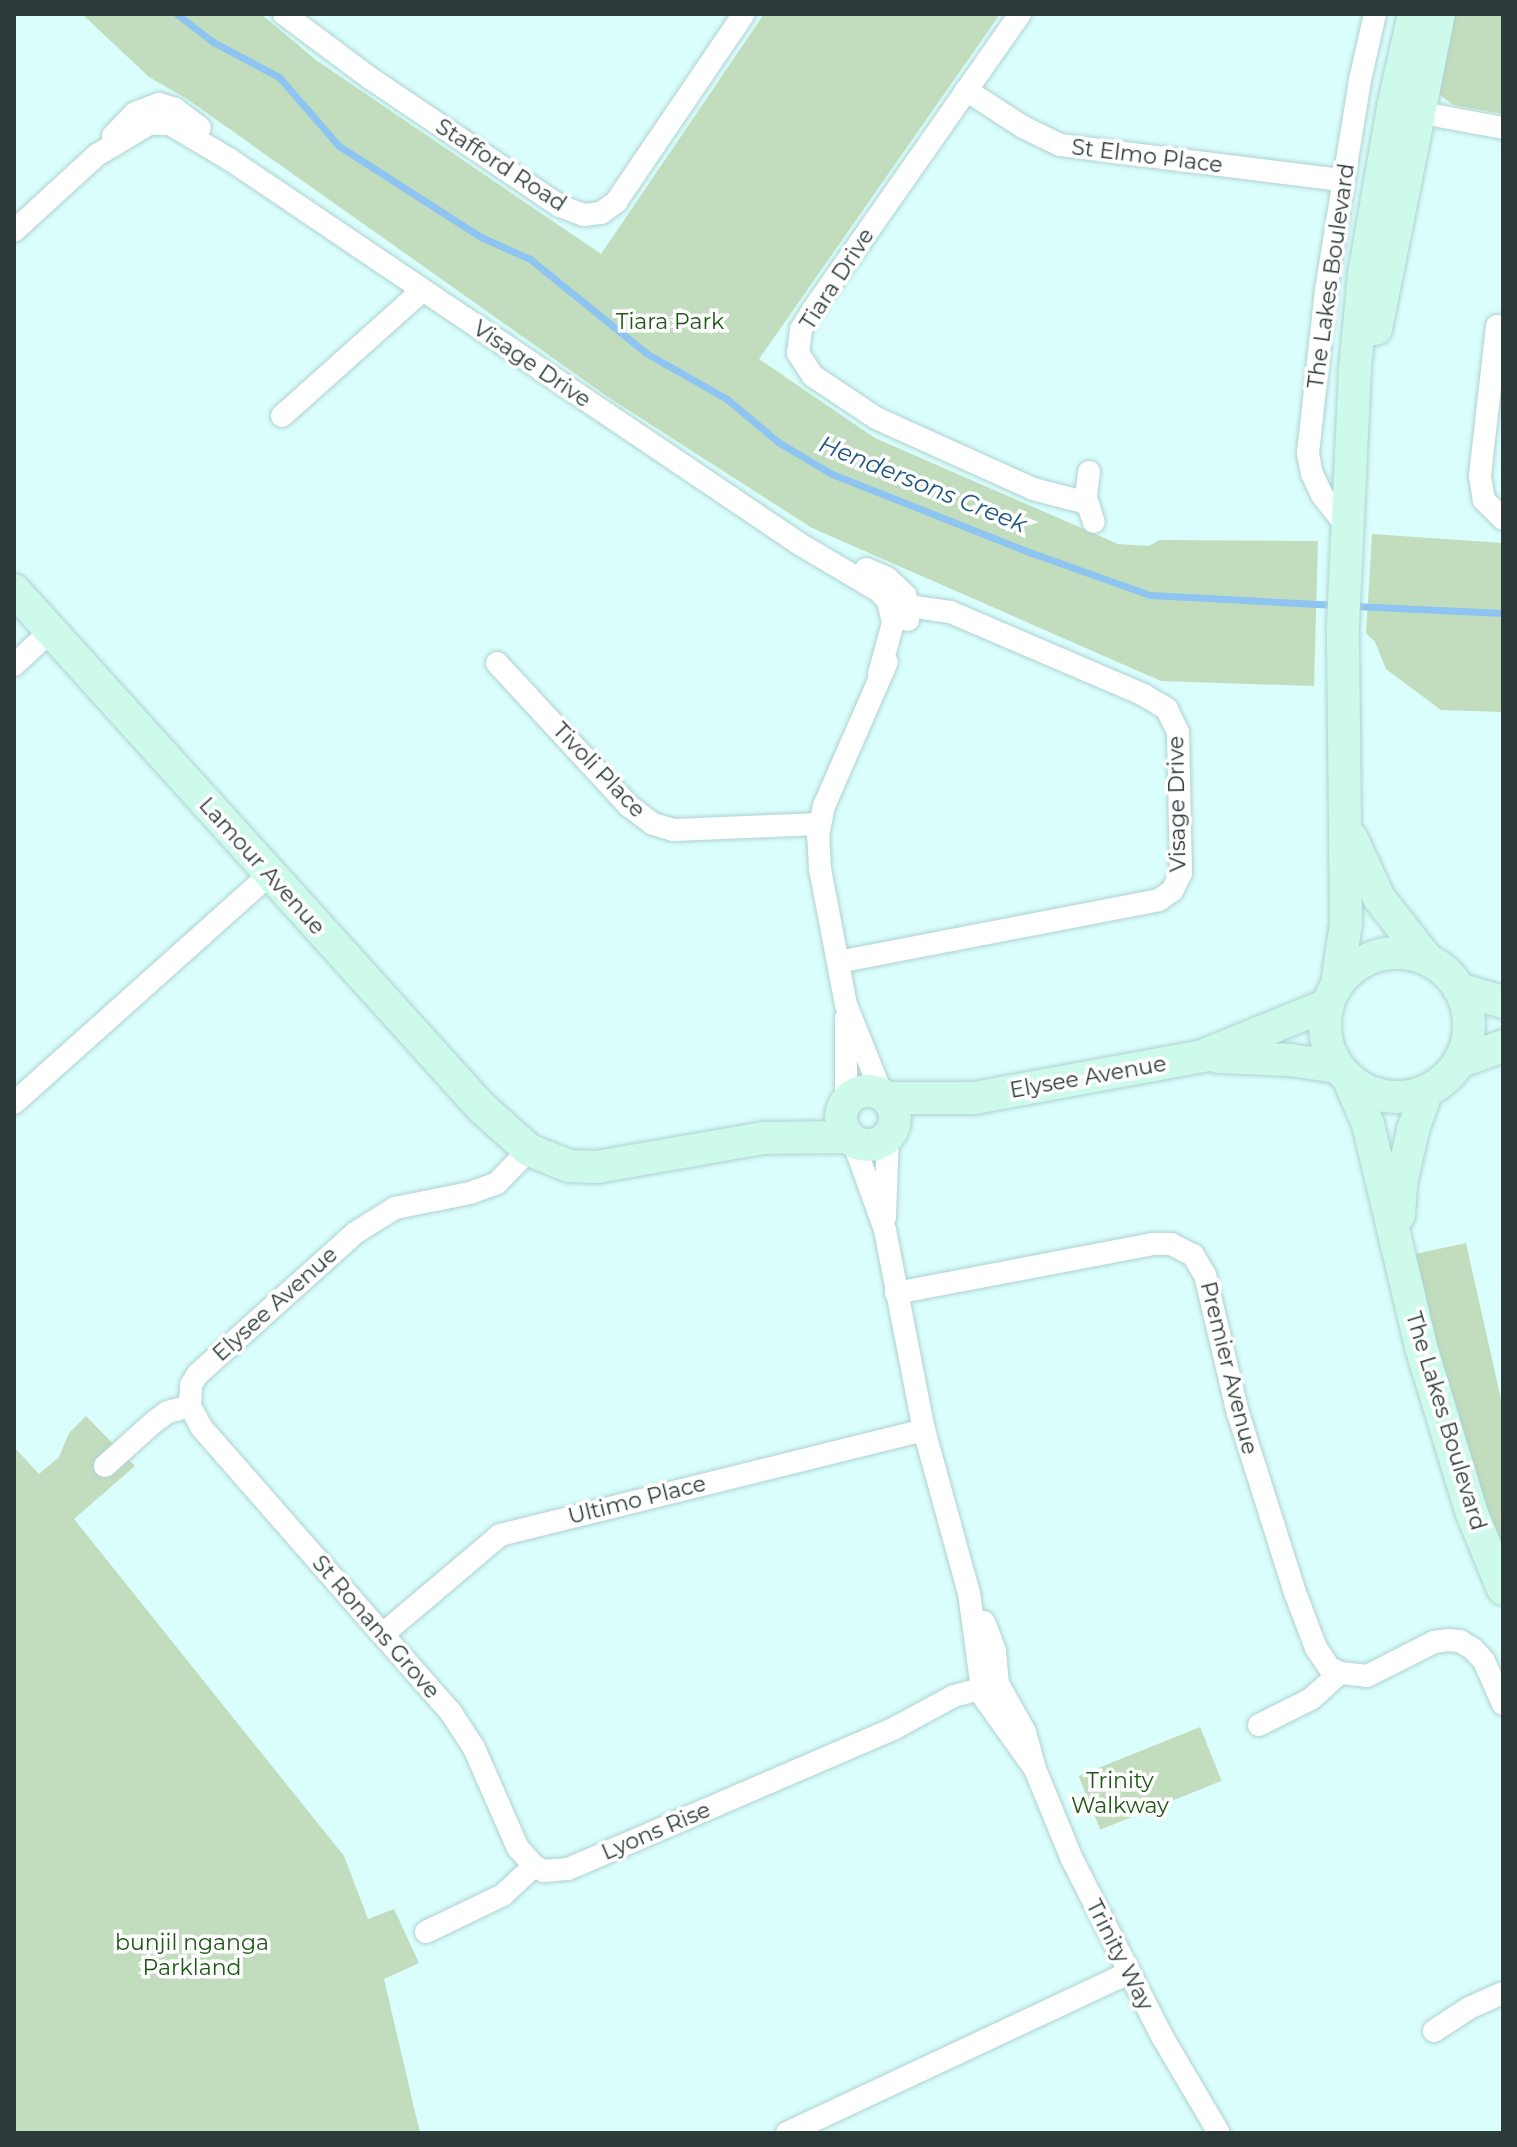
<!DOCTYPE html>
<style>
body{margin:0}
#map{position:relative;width:1517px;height:2147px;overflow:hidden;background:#dafefc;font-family:Montserrat,sans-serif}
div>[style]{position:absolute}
.green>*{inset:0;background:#c2ddbd;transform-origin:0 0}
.stream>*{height:7px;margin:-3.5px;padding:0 3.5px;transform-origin:3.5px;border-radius:3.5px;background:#8ec4f2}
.roads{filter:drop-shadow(0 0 2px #afd2d1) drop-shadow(0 0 2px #afd2d1)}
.street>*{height:22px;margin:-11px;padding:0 11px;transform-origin:11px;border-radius:11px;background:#fff}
.secondary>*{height:32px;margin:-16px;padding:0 16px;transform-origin:16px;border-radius:16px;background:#cdfaeb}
.secondary>.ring{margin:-16px;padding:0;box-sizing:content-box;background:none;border:32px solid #cdfaeb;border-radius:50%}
span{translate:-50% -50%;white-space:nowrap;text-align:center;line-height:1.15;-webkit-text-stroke:7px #fff;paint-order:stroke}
.street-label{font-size:22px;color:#2c3a3a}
.park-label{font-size:22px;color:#1e5815}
.water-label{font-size:24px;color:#1c5782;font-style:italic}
.frame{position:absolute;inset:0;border:16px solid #2c3a3a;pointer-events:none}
</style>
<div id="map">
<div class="green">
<i style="clip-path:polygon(82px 14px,261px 14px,316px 60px,601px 254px,764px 14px,1000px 14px,759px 359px,875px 438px,1118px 544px,1149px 546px,1159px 540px,1318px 541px,1314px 686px,1161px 681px,812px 528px,608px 397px,187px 99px,149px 77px)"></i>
<i style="clip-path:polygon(1446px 14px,1503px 14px,1503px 114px,1453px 105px,1440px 95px,1435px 86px)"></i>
<i style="clip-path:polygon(1372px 534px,1503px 543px,1503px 712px,1441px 710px,1386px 669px,1375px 642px,1366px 633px)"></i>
<i style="clip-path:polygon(1466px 1243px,1503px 1408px,1503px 1566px,1410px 1255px)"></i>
<i style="clip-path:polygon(86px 1416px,135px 1466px,74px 1519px,344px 1856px,368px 1919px,394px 1909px,419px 1963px,384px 1979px,420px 2133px,14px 2133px,14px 1447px,39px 1474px,59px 1457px,69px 1433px)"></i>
<i style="left:1200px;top:1727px;width:58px;height:131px;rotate:68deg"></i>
</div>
<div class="stream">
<i style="left:177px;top:14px;width:46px;rotate:37.9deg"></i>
<i style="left:213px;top:42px;width:75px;rotate:27.9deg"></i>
<i style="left:279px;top:77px;width:91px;rotate:49deg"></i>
<i style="left:339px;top:146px;width:169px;rotate:32.7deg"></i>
<i style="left:481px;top:237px;width:54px;rotate:24.2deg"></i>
<i style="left:530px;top:259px;width:149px;rotate:39deg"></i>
<i style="left:646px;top:353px;width:93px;rotate:29.6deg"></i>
<i style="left:727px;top:399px;width:67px;rotate:40.1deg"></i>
<i style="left:778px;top:442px;width:63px;rotate:30.7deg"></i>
<i style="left:832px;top:474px;width:215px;rotate:21.6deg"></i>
<i style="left:1032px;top:553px;width:125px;rotate:19.6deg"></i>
<i style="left:1150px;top:595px;width:187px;rotate:3.1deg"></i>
<i style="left:1354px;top:606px;width:149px;rotate:2.7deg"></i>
</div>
<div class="roads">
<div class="street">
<i style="left:284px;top:14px;width:107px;rotate:36.7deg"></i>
<i style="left:370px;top:78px;width:229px;rotate:34deg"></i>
<i style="left:560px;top:206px;width:26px;rotate:21deg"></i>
<i style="left:584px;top:215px;width:17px;rotate:-7deg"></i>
<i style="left:601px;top:213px;width:19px;rotate:-36deg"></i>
<i style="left:616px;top:202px;width:227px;rotate:-55.8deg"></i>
<i style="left:1020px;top:14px;width:361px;rotate:125deg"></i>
<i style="left:813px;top:310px;width:22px;rotate:122deg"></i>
<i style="left:801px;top:329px;width:24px;rotate:97deg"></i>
<i style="left:798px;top:353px;width:27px;rotate:57deg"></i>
<i style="left:813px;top:376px;width:76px;rotate:33.7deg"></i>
<i style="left:876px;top:418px;width:172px;rotate:24.3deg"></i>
<i style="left:1033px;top:489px;width:56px;rotate:14.5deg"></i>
<i style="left:966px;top:90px;width:68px;rotate:33deg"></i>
<i style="left:1023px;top:127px;width:41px;rotate:25.9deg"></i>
<i style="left:1060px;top:145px;width:285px;rotate:7.1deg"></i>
<i style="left:1406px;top:110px;width:99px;rotate:10.5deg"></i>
<i style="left:113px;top:136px;width:32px;rotate:-46deg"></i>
<i style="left:135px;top:113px;width:26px;rotate:-21deg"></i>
<i style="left:159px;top:104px;width:17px;rotate:17deg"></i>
<i style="left:175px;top:109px;width:31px;rotate:37deg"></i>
<i style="left:14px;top:231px;width:113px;rotate:-42.5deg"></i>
<i style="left:97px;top:155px;width:61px;rotate:-30.8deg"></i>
<i style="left:149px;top:124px;width:21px"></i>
<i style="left:170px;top:124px;width:69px;rotate:30.7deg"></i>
<i style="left:229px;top:159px;width:686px;rotate:34.01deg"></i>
<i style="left:798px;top:543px;width:94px;rotate:30.7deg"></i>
<i style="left:879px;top:591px;width:13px;rotate:48deg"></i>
<i style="left:888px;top:601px;width:23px;rotate:77deg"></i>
<i style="left:893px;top:623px;width:53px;rotate:105.4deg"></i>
<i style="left:1497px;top:326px;width:151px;rotate:96.5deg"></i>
<i style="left:1480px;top:476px;width:24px;rotate:81deg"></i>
<i style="left:1484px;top:500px;width:27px;rotate:45deg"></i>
<i style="left:282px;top:416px;width:189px;rotate:-41.8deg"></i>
<i style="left:1089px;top:472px;width:26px;rotate:97deg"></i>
<i style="left:1086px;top:498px;width:25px;rotate:72deg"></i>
<i style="left:1348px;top:528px;width:42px;rotate:-128.2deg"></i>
<i style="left:1322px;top:495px;width:23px;rotate:-115deg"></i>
<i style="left:1312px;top:474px;width:21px;rotate:-101deg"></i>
<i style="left:1308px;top:453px;width:164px;rotate:-83.7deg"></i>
<i style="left:1326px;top:290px;width:213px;rotate:-80.8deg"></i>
<i style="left:1360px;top:80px;width:68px;rotate:-77.2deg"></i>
<i style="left:866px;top:569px;width:23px;rotate:23deg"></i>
<i style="left:887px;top:578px;width:25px;rotate:43deg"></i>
<i style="left:905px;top:595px;width:12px;rotate:70deg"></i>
<i style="left:909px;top:606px;width:14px;rotate:94deg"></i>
<i style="left:497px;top:663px;width:195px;rotate:47.3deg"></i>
<i style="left:629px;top:806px;width:30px;rotate:37deg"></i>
<i style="left:653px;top:824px;width:22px;rotate:16deg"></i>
<i style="left:674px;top:830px;width:146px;rotate:-2.4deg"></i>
<i style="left:14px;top:665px;width:50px;rotate:-42.6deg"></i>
<i style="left:838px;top:962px;width:327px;rotate:-10.9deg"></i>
<i style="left:1159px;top:900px;width:16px;rotate:-35deg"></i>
<i style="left:1172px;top:891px;width:20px;rotate:-63deg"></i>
<i style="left:1181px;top:873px;width:141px;rotate:-91.2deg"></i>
<i style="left:1178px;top:732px;width:25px;rotate:-116deg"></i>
<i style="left:1167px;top:709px;width:27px;rotate:-149deg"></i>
<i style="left:1144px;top:695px;width:211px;rotate:-156.8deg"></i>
<i style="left:950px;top:612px;width:41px;rotate:-171.7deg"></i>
<i style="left:909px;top:606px;width:18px;rotate:164deg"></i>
<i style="left:882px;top:1094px;width:96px;rotate:-112deg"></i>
<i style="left:846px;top:1005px;width:138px;rotate:-100.8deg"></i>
<i style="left:820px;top:869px;width:33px;rotate:-93deg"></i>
<i style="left:818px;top:836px;width:31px;rotate:-79deg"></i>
<i style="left:824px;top:806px;width:157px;rotate:-66.4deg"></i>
<i style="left:846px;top:1102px;width:84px;rotate:-90deg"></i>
<i style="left:14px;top:1103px;width:342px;rotate:-41.8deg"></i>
<i style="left:853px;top:1141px;width:95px;rotate:70.2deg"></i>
<i style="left:885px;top:1230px;width:204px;rotate:79deg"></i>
<i style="left:924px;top:1430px;width:169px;rotate:74.6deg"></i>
<i style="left:969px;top:1593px;width:104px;rotate:82.3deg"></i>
<i style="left:983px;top:1696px;width:90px;rotate:54.5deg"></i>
<i style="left:885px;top:1217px;width:80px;rotate:-87.9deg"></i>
<i style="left:896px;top:1293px;width:261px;rotate:-10.8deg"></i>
<i style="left:1152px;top:1244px;width:19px"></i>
<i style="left:1171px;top:1244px;width:25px;rotate:27deg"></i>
<i style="left:1193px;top:1255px;width:23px;rotate:59deg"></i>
<i style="left:1205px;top:1275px;width:142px;rotate:76.6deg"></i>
<i style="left:1238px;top:1413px;width:186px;rotate:72.4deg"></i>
<i style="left:1294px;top:1590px;width:62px;rotate:69.2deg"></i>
<i style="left:1316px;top:1648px;width:23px;rotate:56deg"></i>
<i style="left:1329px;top:1667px;width:13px;rotate:29deg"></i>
<i style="left:190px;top:1406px;width:24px;rotate:62deg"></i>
<i style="left:201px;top:1427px;width:378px;rotate:48.8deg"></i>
<i style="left:450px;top:1711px;width:44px;rotate:57deg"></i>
<i style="left:474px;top:1748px;width:109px;rotate:66.3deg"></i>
<i style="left:518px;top:1848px;width:24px;rotate:48deg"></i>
<i style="left:105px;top:1466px;width:66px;rotate:-41.9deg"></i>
<i style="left:154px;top:1422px;width:17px;rotate:-36deg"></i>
<i style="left:168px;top:1412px;width:23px;rotate:-15deg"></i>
<i style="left:190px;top:1406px;width:21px;rotate:-87deg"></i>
<i style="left:191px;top:1385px;width:13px;rotate:-58deg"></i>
<i style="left:198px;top:1374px;width:211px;rotate:-41.9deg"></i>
<i style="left:355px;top:1233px;width:47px;rotate:-32deg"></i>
<i style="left:395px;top:1208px;width:76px;rotate:-11.3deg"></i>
<i style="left:470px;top:1193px;width:29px;rotate:-20deg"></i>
<i style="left:497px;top:1183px;width:46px;rotate:-45.9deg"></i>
<i style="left:984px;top:1622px;width:31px;rotate:69deg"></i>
<i style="left:995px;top:1651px;width:33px;rotate:85deg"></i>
<i style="left:998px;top:1684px;width:55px;rotate:60.6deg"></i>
<i style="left:1025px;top:1732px;width:38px;rotate:75deg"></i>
<i style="left:1035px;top:1769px;width:97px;rotate:67.7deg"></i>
<i style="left:1072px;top:1859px;width:201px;rotate:63.1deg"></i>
<i style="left:1163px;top:2038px;width:110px;rotate:59.5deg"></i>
<i style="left:383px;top:1634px;width:153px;rotate:-40.2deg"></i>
<i style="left:500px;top:1535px;width:437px;rotate:-13.9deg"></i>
<i style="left:1259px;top:1725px;width:58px;rotate:-26.6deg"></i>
<i style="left:1311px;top:1699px;width:39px;rotate:-42deg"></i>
<i style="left:1340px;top:1673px;width:27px;rotate:6deg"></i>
<i style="left:1367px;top:1676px;width:75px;rotate:-26.9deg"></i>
<i style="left:1434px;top:1642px;width:14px;rotate:-8deg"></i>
<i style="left:1448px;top:1640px;width:12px;rotate:5deg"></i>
<i style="left:1460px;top:1641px;width:15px;rotate:32deg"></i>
<i style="left:1473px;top:1649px;width:16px;rotate:47deg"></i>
<i style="left:1484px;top:1661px;width:47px;rotate:66.2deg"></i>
<i style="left:426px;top:1932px;width:85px;rotate:-25.7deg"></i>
<i style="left:503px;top:1895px;width:42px;rotate:-43.1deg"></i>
<i style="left:534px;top:1866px;width:11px;rotate:27deg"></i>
<i style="left:544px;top:1871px;width:24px;rotate:-5deg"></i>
<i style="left:568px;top:1869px;width:354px;rotate:-23.3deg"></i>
<i style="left:893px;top:1729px;width:69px;rotate:-28.4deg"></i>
<i style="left:954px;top:1696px;width:46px;rotate:-15.3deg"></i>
<i style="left:1434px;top:2031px;width:42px;rotate:-33.3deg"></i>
<i style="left:1469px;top:2008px;width:37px;rotate:-24deg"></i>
<i style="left:787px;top:2133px;width:377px;rotate:-25.1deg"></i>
</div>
<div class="secondary">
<i style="left:1376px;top:329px;width:321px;rotate:-78.7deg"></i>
<i style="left:14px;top:590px;width:697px;rotate:47.91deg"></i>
<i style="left:481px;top:1107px;width:64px;rotate:41.9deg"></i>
<i style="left:529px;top:1150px;width:43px;rotate:21.8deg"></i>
<i style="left:569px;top:1166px;width:28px;rotate:2deg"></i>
<i style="left:597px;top:1167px;width:169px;rotate:-9.9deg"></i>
<i style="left:763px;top:1138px;width:85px;rotate:-0.7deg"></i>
<i style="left:1352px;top:839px;width:65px;rotate:65.4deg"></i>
<i style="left:1379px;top:898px;width:78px;rotate:51.8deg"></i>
<i class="ring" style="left:1325px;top:953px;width:112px;height:112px"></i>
<i style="left:1337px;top:984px;width:62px;rotate:-81.6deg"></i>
<i style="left:1346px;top:923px;width:299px;rotate:-90.6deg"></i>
<i style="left:1343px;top:624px;width:255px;rotate:-87.3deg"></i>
<i style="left:1355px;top:369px;width:95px;rotate:-84.6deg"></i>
<i style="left:1364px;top:274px;width:169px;rotate:-80.1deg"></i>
<i style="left:1393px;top:107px;width:95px;rotate:-77.3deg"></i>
<i style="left:1459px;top:989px;width:46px;rotate:16.5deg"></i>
<i style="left:1218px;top:1057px;width:72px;rotate:2.4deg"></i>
<i style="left:1290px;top:1060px;width:49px;rotate:8.3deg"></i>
<i style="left:1459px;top:1062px;width:47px;rotate:-20deg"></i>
<i style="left:1349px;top:1080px;width:48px;rotate:66.6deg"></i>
<i style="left:1368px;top:1124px;width:229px;rotate:76.6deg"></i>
<i style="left:1421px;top:1347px;width:171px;rotate:73deg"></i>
<i style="left:1471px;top:1511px;width:84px;rotate:67.7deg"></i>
<i class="ring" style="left:841px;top:1091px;width:22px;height:22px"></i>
<i style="left:887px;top:1098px;width:87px"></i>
<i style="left:974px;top:1098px;width:232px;rotate:-10.4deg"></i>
<i style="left:1202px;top:1056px;width:135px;rotate:-22.2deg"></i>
<i style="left:1399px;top:1215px;width:32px;rotate:-86deg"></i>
<i style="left:1401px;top:1183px;width:54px;rotate:-77.2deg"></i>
<i style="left:1413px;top:1130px;width:42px;rotate:-70.7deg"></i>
</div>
</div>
<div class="street-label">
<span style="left:1147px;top:156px;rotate:7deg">St Elmo Place</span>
<span style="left:501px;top:165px;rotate:33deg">Stafford Road</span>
<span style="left:1331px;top:276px;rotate:-82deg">The Lakes Boulevard</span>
<span style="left:837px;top:279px;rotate:-57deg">Tiara Drive</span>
<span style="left:532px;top:364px;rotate:34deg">Visage Drive</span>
<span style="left:599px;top:770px;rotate:46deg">Tivoli Place</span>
<span style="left:1177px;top:804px;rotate:-91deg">Visage Drive</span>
<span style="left:262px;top:866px;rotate:48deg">Lamour Avenue</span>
<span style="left:1088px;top:1077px;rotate:-10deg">Elysee Avenue</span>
<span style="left:275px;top:1304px;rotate:-42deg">Elysee Avenue</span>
<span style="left:1229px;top:1368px;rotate:76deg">Premier Avenue</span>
<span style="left:1446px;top:1421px;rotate:73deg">The Lakes Boulevard</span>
<span style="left:637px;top:1500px;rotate:-14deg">Ultimo Place</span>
<span style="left:376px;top:1627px;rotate:49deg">St Ronans Grove</span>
<span style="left:656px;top:1831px;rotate:-23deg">Lyons Rise</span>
<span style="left:1120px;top:1955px;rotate:63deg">Trinity Way</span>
</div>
<div class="park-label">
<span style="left:670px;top:322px">Tiara Park</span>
<span style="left:1120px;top:1793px">Trinity<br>Walkway</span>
<span style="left:192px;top:1955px">bunjil nganga<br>Parkland</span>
</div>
<div class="water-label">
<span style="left:923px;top:484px;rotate:22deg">Hendersons Creek</span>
</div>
<div class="frame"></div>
</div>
